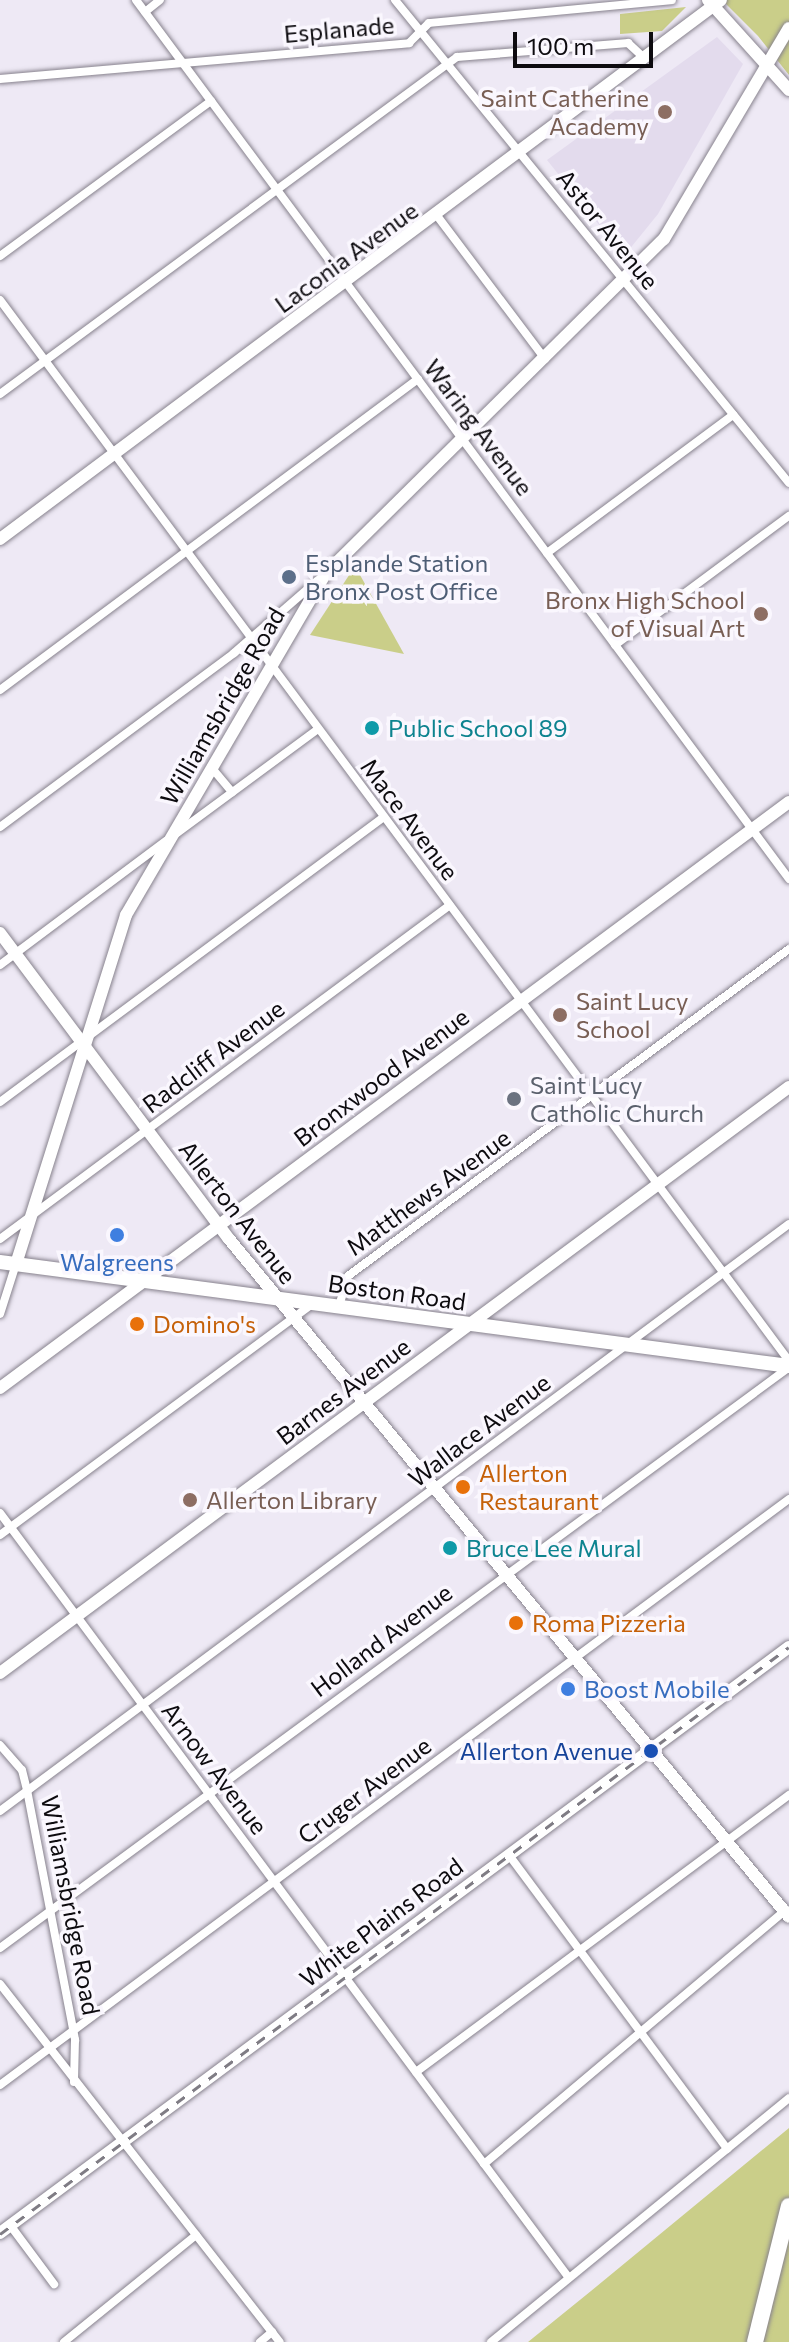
<!DOCTYPE html>
<style>
body{margin:0}
#map{position:relative;width:789px;height:2342px;overflow:hidden;background:#eee9f5;font-family:Commissioner,sans-serif}
div>[style]{position:absolute}
.built>*{inset:0;background:#e3dbed}
.green>*{inset:0;background:#cace89}
.roads{filter:drop-shadow(0 0 2px #87828d) drop-shadow(0 0 2px #87828d)}
.street>*{height:8px;margin:-4px;padding:0 4px;transform-origin:4px;border-radius:4px;background:#fff}
.secondary>*{height:12px;margin:-6px;padding:0 6px;transform-origin:6px;border-radius:6px;background:#fff}
.primary>*{height:14px;margin:-7px;padding:0 7px;transform-origin:7px;border-radius:7px;background:#fff}
.highway>*{height:16px;margin:-8px;padding:0 8px;transform-origin:8px;border-radius:8px;background:#fff}
.rail>*{height:3px;margin-top:-1.5px;transform-origin:0;background:repeating-linear-gradient(90deg,#7f7c84 0 10px,transparent 0 20px)}
.dots>*{width:22px;height:22px;translate:-50% -50%;box-sizing:border-box;border:4px solid #faf7fe;border-radius:50%}
span{translate:-50% -50%;white-space:nowrap;text-align:center;line-height:1.15;-webkit-text-stroke:7px #faf7fe;paint-order:stroke}
.street-label{font-size:24px;color:#0d0b0f}
.education-label{font-size:24px;color:#785e54}
.right{translate:-100% -50%;text-align:right}
.left{translate:0 -50%;text-align:left}
.service-label{font-size:24px;color:#4e5e75}
.culture-label{font-size:24px;color:#0d838f}
.worship-label{font-size:24px;color:#5b616d}
.shop-label{font-size:24px;color:#366cbe}
.food-label{font-size:24px;color:#c56008}
.transit-label{font-size:24px;color:#164399}
.scale{position:absolute;left:513px;top:32px;width:140px;height:36px;box-sizing:border-box;border:4px solid #0d0b0f;border-top:0;padding-left:10px;font-size:24px;line-height:28px;white-space:nowrap;color:#0d0b0f;-webkit-text-stroke:6px #faf7fe;paint-order:stroke}
</style>
<div id="map">
<div class="built">
<i style="clip-path:polygon(717px 37px,743px 64px,658px 214px,624px 256px,547px 160px)"></i>
</div>
<div class="green">
<i style="clip-path:polygon(722px 0,789px 0,789px 75px,758px 36px)"></i>
<i style="clip-path:polygon(686px 7px,662px 31px,620px 34px,620px 14px)"></i>
<i style="clip-path:polygon(355px 566px,404px 654px,310px 635px)"></i>
<i style="clip-path:polygon(789px 2128px,789px 2342px,528px 2342px,591px 2291px)"></i>
</div>
<div class="roads">
<div class="street">
<i style="left:136px;top:0;width:1095px;rotate:53.39deg"></i>
<i style="left:395px;top:0;width:623px;rotate:50.79deg"></i>
<i style="left:145px;top:12px;width:19px;rotate:-39deg"></i>
<i style="left:0;top:79px;width:411px;rotate:-5deg"></i>
<i style="left:409px;top:43px;width:28px;rotate:-45deg"></i>
<i style="left:429px;top:23px;width:244px;rotate:-5.4deg"></i>
<i style="left:438px;top:217px;width:178px;rotate:53deg"></i>
<i style="left:0;top:256px;width:262px;rotate:-36.3deg"></i>
<i style="left:0;top:300px;width:1322px;rotate:53.36deg"></i>
<i style="left:0;top:394px;width:568px;rotate:-36.41deg"></i>
<i style="left:457px;top:57px;width:172px;rotate:-4.7deg"></i>
<i style="left:628px;top:43px;width:23px;rotate:43deg"></i>
<i style="left:547px;top:553px;width:232px;rotate:-36.6deg"></i>
<i style="left:615px;top:645px;width:217px;rotate:-36.6deg"></i>
<i style="left:0;top:690px;width:521px;rotate:-36.65deg"></i>
<i style="left:211px;top:767px;width:33px;rotate:50deg"></i>
<i style="left:0;top:827px;width:292px;rotate:-36.6deg"></i>
<i style="left:234px;top:653px;width:111px;rotate:-41deg"></i>
<i style="left:177px;top:833px;width:175px;rotate:-36.4deg"></i>
<i style="left:0;top:965px;width:207px;rotate:-36.8deg"></i>
<i style="left:0;top:1102px;width:478px;rotate:-36.6deg"></i>
<i style="left:0;top:1239px;width:560px;rotate:-36.58deg"></i>
<i style="left:339px;top:1306px;width:31px;rotate:-73deg"></i>
<i style="left:348px;top:1276px;width:549px;rotate:-36.56deg"></i>
<i style="left:0;top:1314px;width:52px;rotate:-72.3deg"></i>
<i style="left:0;top:1513px;width:953px;rotate:53.36deg"></i>
<i style="left:0;top:1535px;width:387px;rotate:-36.5deg"></i>
<i style="left:0;top:1745px;width:33px;rotate:49deg"></i>
<i style="left:22px;top:1770px;width:21px;rotate:76deg"></i>
<i style="left:27px;top:1790px;width:255px;rotate:79.1deg"></i>
<i style="left:75px;top:2040px;width:42px;rotate:91.4deg"></i>
<i style="left:0;top:1811px;width:983px;rotate:-36.65deg"></i>
<i style="left:509px;top:1855px;width:366px;rotate:53.4deg"></i>
<i style="left:0;top:1948px;width:978px;rotate:-36.35deg"></i>
<i style="left:0;top:1984px;width:454px;rotate:52deg"></i>
<i style="left:416px;top:2072px;width:465px;rotate:-36.6deg"></i>
<i style="left:0;top:2085px;width:983px;rotate:-36.6deg"></i>
<i style="left:484px;top:2164px;width:395px;rotate:-40.1deg"></i>
<i style="left:10px;top:2225px;width:74px;rotate:53.3deg"></i>
<i style="left:64px;top:2342px;width:170px;rotate:-39deg"></i>
<i style="left:260px;top:2342px;width:16px;rotate:-40deg"></i>
<i style="left:491px;top:2342px;width:385px;rotate:-39.3deg"></i>
</div>
<div class="secondary">
<i style="left:708px;top:0;width:121px;rotate:48deg"></i>
<i style="left:0;top:539px;width:900px;rotate:-36.78deg"></i>
<i style="left:0;top:933px;width:382px;rotate:53.2deg"></i>
<i style="left:229px;top:1239px;width:879px;rotate:50.44deg"></i>
<i style="left:16px;top:1264px;width:366px;rotate:-72.5deg"></i>
<i style="left:126px;top:915px;width:396px;rotate:-59.7deg"></i>
<i style="left:326px;top:573px;width:475px;rotate:-44.7deg"></i>
<i style="left:664px;top:239px;width:245px;rotate:-59.4deg"></i>
<i style="left:0;top:1388px;width:983px;rotate:-36.6deg"></i>
<i style="left:0;top:1673px;width:983px;rotate:-36.6deg"></i>
<i style="left:0;top:2233px;width:983px;rotate:-36.6deg"></i>
</div>
<div class="primary">
<i style="left:0;top:1262px;width:796px;rotate:7.51deg"></i>
</div>
<div class="highway">
<i style="left:755px;top:2342px;width:140px;rotate:-76deg"></i>
</div>
</div>
<div class="rail">
<i style="left:0;top:2234px;width:983px;rotate:-36.65deg"></i>
</div>
<div class="dots">
<i style="left:665px;top:112px;background:#8d6e63"></i>
<i style="left:289px;top:577px;background:#5c6f8a"></i>
<i style="left:761px;top:614px;background:#8d6e63"></i>
<i style="left:372px;top:728px;background:#0f9aa8"></i>
<i style="left:560px;top:1015px;background:#8d6e63"></i>
<i style="left:514px;top:1099px;background:#6b7280"></i>
<i style="left:117px;top:1235px;background:#3f7fe0"></i>
<i style="left:137px;top:1324px;background:#e8710a"></i>
<i style="left:463px;top:1487px;background:#e8710a"></i>
<i style="left:190px;top:1500px;background:#8d6e63"></i>
<i style="left:450px;top:1548px;background:#0f9aa8"></i>
<i style="left:516px;top:1623px;background:#e8710a"></i>
<i style="left:568px;top:1689px;background:#3f7fe0"></i>
<i style="left:651px;top:1751px;background:#1a4fb4"></i>
</div>
<div class="street-label">
<span style="left:339px;top:29px;rotate:-5deg">Esplanade</span>
<span style="left:608px;top:229px;rotate:51deg">Astor Avenue</span>
<span style="left:346px;top:257px;rotate:-36deg">Laconia Avenue</span>
<span style="left:479px;top:427px;rotate:53deg">Waring Avenue</span>
<span style="left:222px;top:706px;rotate:-60deg">Williamsbridge Road</span>
<span style="left:410px;top:819px;rotate:53deg">Mace Avenue</span>
<span style="left:213px;top:1056px;rotate:-37deg">Radcliff Avenue</span>
<span style="left:381px;top:1077px;rotate:-37deg">Bronxwood Avenue</span>
<span style="left:428px;top:1192px;rotate:-36deg">Matthews Avenue</span>
<span style="left:238px;top:1212px;rotate:52deg">Allerton Avenue</span>
<span style="left:397px;top:1292px;rotate:8deg">Boston Road</span>
<span style="left:343px;top:1391px;rotate:-37deg">Barnes Avenue</span>
<span style="left:479px;top:1430px;rotate:-37deg">Wallace Avenue</span>
<span style="left:381px;top:1640px;rotate:-37deg">Holland Avenue</span>
<span style="left:215px;top:1768px;rotate:53deg">Arnow Avenue</span>
<span style="left:364px;top:1790px;rotate:-37deg">Cruger Avenue</span>
<span style="left:71px;top:1905px;rotate:79deg">Williamsbridge Road</span>
<span style="left:381px;top:1922px;rotate:-37deg">White Plains Road</span>
</div>
<div class="education-label">
<span class="right" style="left:649px;top:112px">Saint Catherine<br>Academy</span>
<span class="right" style="left:745px;top:614px">Bronx High School<br>of Visual Art</span>
<span class="left" style="left:576px;top:1015px">Saint Lucy<br>School</span>
<span class="left" style="left:206px;top:1500px">Allerton Library</span>
</div>
<div class="service-label">
<span class="left" style="left:305px;top:577px">Esplande Station<br>Bronx Post Office</span>
</div>
<div class="culture-label">
<span class="left" style="left:388px;top:728px">Public School 89</span>
<span class="left" style="left:466px;top:1548px">Bruce Lee Mural</span>
</div>
<div class="worship-label">
<span class="left" style="left:530px;top:1099px">Saint Lucy<br>Catholic Church</span>
</div>
<div class="shop-label">
<span style="left:117px;top:1262px">Walgreens</span>
<span class="left" style="left:584px;top:1689px">Boost Mobile</span>
</div>
<div class="food-label">
<span class="left" style="left:153px;top:1324px">Domino's</span>
<span class="left" style="left:479px;top:1487px">Allerton<br>Restaurant</span>
<span class="left" style="left:532px;top:1623px">Roma Pizzeria</span>
</div>
<div class="transit-label">
<span class="right" style="left:633px;top:1751px">Allerton Avenue</span>
</div>
<div class="scale">100 m</div>
</div>
